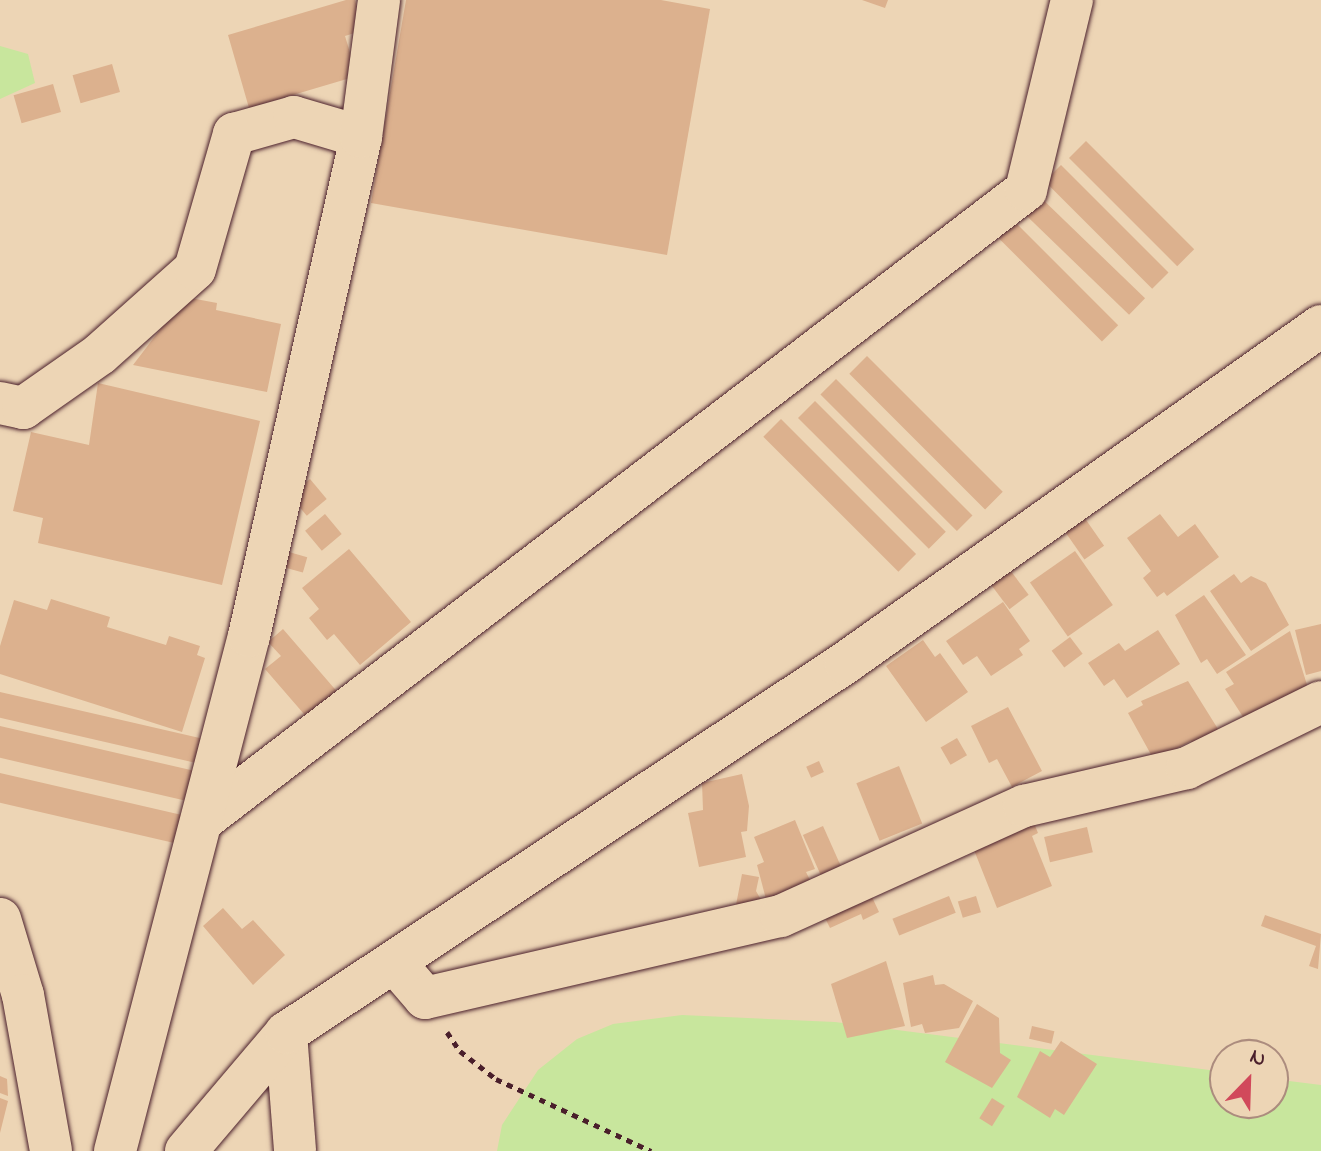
<!DOCTYPE html>
<style>
body{margin:0}
#map{position:relative;width:1321px;height:1151px;overflow:hidden;background:#edd5b5;font-family:"Indie Flower",sans-serif}
div>[style]{position:absolute}
.green>*{inset:0;background:#c8e69d}
.building>*{inset:0;background:#dcb18e;transform-origin:0 0}
.path>*{height:5px;margin-top:-2.5px;transform-origin:0;background:repeating-linear-gradient(90deg,#4a1f2b 0 6px,transparent 0 12px)}
.roads{filter:drop-shadow(0 0 2px #4a1f2b) drop-shadow(0 0 2px #4a1f2b)}
.minor>*{height:42px;margin:-21px;padding:0 21px;transform-origin:21px;border-radius:21px;background:#edd5b5}
span{translate:-50% -50%;white-space:nowrap;text-align:center;line-height:1.15;-webkit-text-stroke:7px #edd5b5;paint-order:stroke}
.north{position:absolute;left:1209px;top:1039px;width:80px;height:80px;box-sizing:border-box;background:#edd5b5;border:2px solid #ac8c7e;border-radius:50%;rotate:23deg;font-size:22px;font-weight:700;line-height:32px;text-align:center;color:#4a1f2b}
.north::after{content:'';display:block;margin:auto;width:28px;height:36px;background:#d1495b;clip-path:polygon(50% 0,100% 100%,50% 72%,0 100%)}
</style>
<div id="map">
<div class="green">
<i style="clip-path:polygon(0 46px,28px 54px,35px 83px,0 99px)"></i>
<i style="clip-path:polygon(682px 1015px,835px 1022px,1225px 1072px,1225px 1103px,1273px 1103px,1273px 1079px,1321px 1085px,1321px 1151px,497px 1151px,502px 1125px,538px 1070px,577px 1039px,613px 1024px)"></i>
</div>
<div class="building">
<i style="clip-path:polygon(346px 0,355px 0,364px 30px,345px 36px,357px 76px,249px 108px,228px 35px)"></i>
<i style="clip-path:polygon(406px 0,661px 0,710px 9px,667px 255px,371px 203px)"></i>
<i style="clip-path:polygon(862px 0,888px 0,885px 8px)"></i>
<i style="left:112px;top:64px;width:29px;height:41px;rotate:74deg"></i>
<i style="left:53px;top:84px;width:29px;height:41px;rotate:74deg"></i>
<i style="left:1086px;top:141px;width:153px;height:24px;rotate:45deg"></i>
<i style="left:1061px;top:165px;width:152px;height:23px;rotate:45deg"></i>
<i style="left:1035px;top:192px;width:153px;height:23px;rotate:44deg"></i>
<i style="left:1010px;top:217px;width:153px;height:23px;rotate:45deg"></i>
<i style="clip-path:polygon(185px 297px,217px 303px,216px 310px,281px 324px,267px 392px,133px 365px)"></i>
<i style="left:867px;top:356px;width:192px;height:25px;rotate:45deg"></i>
<i style="left:836px;top:379px;width:193px;height:22px;rotate:45deg"></i>
<i style="clip-path:polygon(98px 383px,260px 421px,222px 585px,38px 543px,43px 518px,13px 511px,31px 432px,89px 445px)"></i>
<i style="left:815px;top:401px;width:185px;height:24px;rotate:45deg"></i>
<i style="left:781px;top:419px;width:191px;height:25px;rotate:45deg"></i>
<i style="left:310px;top:479px;width:26px;height:26px;rotate:50deg"></i>
<i style="left:325px;top:514px;width:26px;height:26px;rotate:50deg"></i>
<i style="clip-path:polygon(1160px 514px,1178px 537px,1195px 524px,1219px 557px,1167px 596px,1164px 592px,1157px 597px,1143px 578px,1151px 571px,1127px 538px)"></i>
<i style="left:1084px;top:517px;width:35px;height:24px;rotate:55deg"></i>
<i style="clip-path:polygon(349px 549px,411px 622px,360px 665px,334px 634px,327px 640px,309px 618px,319px 609px,302px 588px)"></i>
<i style="left:1075px;top:551px;width:66px;height:55px;rotate:55deg"></i>
<i style="left:289px;top:552px;width:19px;height:16px;rotate:16deg"></i>
<i style="left:1010px;top:570px;width:31px;height:24px;rotate:53deg"></i>
<i style="clip-path:polygon(1234px 574px,1241px 583px,1251px 576px,1266px 583px,1289px 625px,1251px 651px,1210px 591px)"></i>
<i style="clip-path:polygon(1204px 595px,1246px 655px,1217px 674px,1207px 659px,1201px 663px,1175px 615px)"></i>
<i style="clip-path:polygon(51px 599px,110px 617px,107px 627px,166px 645px,169px 636px,200px 646px,197px 655px,205px 658px,182px 732px,0 674px,0 646px,14px 600px,47px 610px)"></i>
<i style="clip-path:polygon(1003px 602px,1030px 641px,1019px 649px,1023px 655px,991px 676px,977px 656px,963px 665px,946px 641px)"></i>
<i style="clip-path:polygon(1321px 624px,1321px 671px,1306px 675px,1295px 630px)"></i>
<i style="clip-path:polygon(283px 629px,340px 695px,310px 721px,265px 669px,281px 656px,268px 642px)"></i>
<i style="clip-path:polygon(1158px 630px,1180px 664px,1127px 698px,1114px 679px,1104px 686px,1088px 663px,1119px 643px,1125px 651px)"></i>
<i style="clip-path:polygon(1290px 631px,1309px 691px,1247px 723px,1225px 689px,1234px 684px,1226px 672px)"></i>
<i style="left:1070px;top:637px;width:21px;height:23px;rotate:53deg"></i>
<i style="clip-path:polygon(923px 640px,935px 657px,940px 653px,968px 692px,926px 722px,886px 666px)"></i>
<i style="clip-path:polygon(1188px 681px,1223px 737px,1196px 751px,1191px 741px,1154px 760px,1128px 713px,1143px 705px,1141px 701px)"></i>
<i style="left:0;top:692px;width:206px;height:25px;rotate:13deg"></i>
<i style="clip-path:polygon(1008px 707px,1042px 771px,1012px 787px,997px 759px,989px 763px,971px 726px)"></i>
<i style="left:0;top:726px;width:198px;height:31px;rotate:13deg"></i>
<i style="left:957px;top:738px;width:20px;height:19px;rotate:60deg"></i>
<i style="left:819px;top:761px;width:12px;height:14px;rotate:66deg"></i>
<i style="left:899px;top:766px;width:62px;height:46px;rotate:68deg"></i>
<i style="left:0;top:773px;width:190px;height:29px;rotate:13deg"></i>
<i style="clip-path:polygon(742px 774px,749px 806px,747px 831px,741px 832px,746px 857px,699px 867px,688px 813px,703px 810px,702px 783px)"></i>
<i style="clip-path:polygon(1030px 813px,1038px 833px,1032px 836px,1052px 886px,997px 908px,974px 850px)"></i>
<i style="clip-path:polygon(795px 820px,815px 869px,806px 872px,812px 884px,767px 903px,757px 865px,764px 862px,754px 837px)"></i>
<i style="left:823px;top:826px;width:46px;height:22px;rotate:66deg"></i>
<i style="left:1087px;top:827px;width:26px;height:44px;rotate:77deg"></i>
<i style="clip-path:polygon(742px 874px,759px 877px,756px 891px,765px 907px,735px 910px)"></i>
<i style="clip-path:polygon(866px 884px,879px 912px,863px 920px,861px 914px,830px 928px,819px 906px)"></i>
<i style="left:949px;top:896px;width:18px;height:61px;rotate:68deg"></i>
<i style="left:976px;top:896px;width:17px;height:19px;rotate:73deg"></i>
<i style="clip-path:polygon(223px 908px,242px 929px,253px 920px,285px 955px,253px 985px,203px 926px)"></i>
<i style="clip-path:polygon(1265px 915px,1321px 934px,1318px 969px,1309px 966px,1316px 946px,1261px 926px)"></i>
<i style="clip-path:polygon(886px 961px,905px 1026px,847px 1038px,831px 984px)"></i>
<i style="clip-path:polygon(933px 975px,935px 985px,944px 984px,973px 1001px,959px 1028px,925px 1033px,922px 1024px,911px 1027px,903px 983px)"></i>
<i style="clip-path:polygon(977px 1004px,999px 1018px,1000px 1053px,1011px 1060px,992px 1088px,945px 1062px)"></i>
<i style="left:1032px;top:1026px;width:23px;height:13px;rotate:13deg"></i>
<i style="clip-path:polygon(1061px 1041px,1097px 1064px,1064px 1115px,1055px 1109px,1050px 1118px,1017px 1097px,1040px 1051px,1050px 1057px)"></i>
<i style="clip-path:polygon(0 1076px,7px 1079px,8px 1096px,0 1093px)"></i>
<i style="clip-path:polygon(0 1098px,8px 1101px,0 1133px)"></i>
<i style="left:992px;top:1098px;width:15px;height:24px;rotate:32deg"></i>
</div>
<div class="path">
<i style="left:447px;top:1032px;width:23px;rotate:56deg"></i>
<i style="left:460px;top:1051px;width:46px;rotate:37.9deg"></i>
<i style="left:496px;top:1079px;width:171px;rotate:24.9deg"></i>
</div>
<div class="roads">
<div class="minor">
<i style="left:0;top:403px;width:24px;rotate:12deg"></i>
<i style="left:23px;top:408px;width:94px;rotate:-35deg"></i>
<i style="left:100px;top:354px;width:127px;rotate:-41.8deg"></i>
<i style="left:195px;top:269px;width:141px;rotate:-73.9deg"></i>
<i style="left:234px;top:134px;width:62px;rotate:-15.8deg"></i>
<i style="left:294px;top:117px;width:70px;rotate:16.6deg"></i>
<i style="left:204px;top:819px;width:1035px;rotate:-37.42deg"></i>
<i style="left:1026px;top:190px;width:195px;rotate:-76.4deg"></i>
<i style="left:0;top:919px;width:79px;rotate:73.2deg"></i>
<i style="left:23px;top:995px;width:158px;rotate:79.8deg"></i>
<i style="left:395px;top:963px;width:46px;rotate:49.4deg"></i>
<i style="left:425px;top:998px;width:365px;rotate:-13deg"></i>
<i style="left:781px;top:916px;width:267px;rotate:-24.4deg"></i>
<i style="left:1024px;top:806px;width:167px;rotate:-13.1deg"></i>
<i style="left:1187px;top:768px;width:149px;rotate:-26.2deg"></i>
<i style="left:286px;top:1033px;width:118px;rotate:85.6deg"></i>
<i style="left:115px;top:1151px;width:532px;rotate:-75.42deg"></i>
<i style="left:249px;top:636px;width:511px;rotate:-77.35deg"></i>
<i style="left:361px;top:137px;width:138px;rotate:-82.5deg"></i>
<i style="left:186px;top:1151px;width:155px;rotate:-49.7deg"></i>
<i style="left:286px;top:1033px;width:670px;rotate:-33.5deg"></i>
<i style="left:845px;top:663px;width:583px;rotate:-35.3deg"></i>
</div>
</div>
<div class="north">N</div>
</div>
